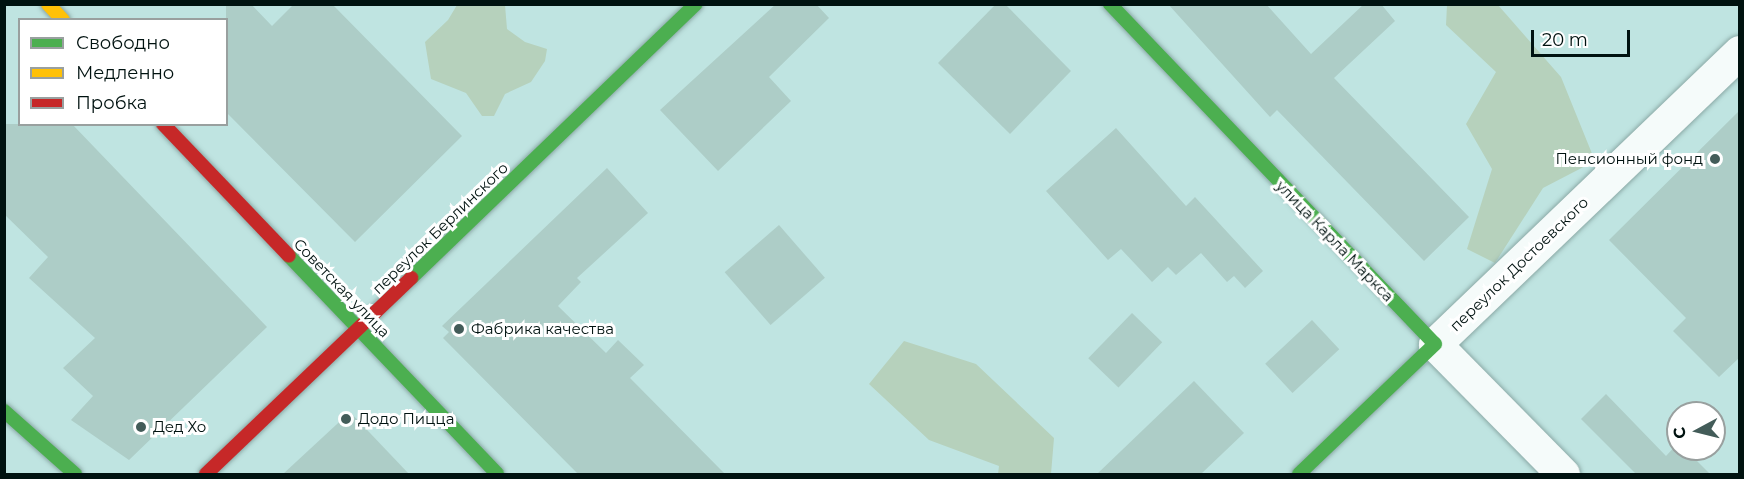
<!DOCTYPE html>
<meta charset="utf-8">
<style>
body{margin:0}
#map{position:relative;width:1744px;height:479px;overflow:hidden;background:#bfe4e1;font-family:Montserrat,sans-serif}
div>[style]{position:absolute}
.green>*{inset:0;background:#b6d1bc}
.building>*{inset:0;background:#adcdc7;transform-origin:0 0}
.roads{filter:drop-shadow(0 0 2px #8ba9a6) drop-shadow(0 0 2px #8ba9a6)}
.street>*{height:33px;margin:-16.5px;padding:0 16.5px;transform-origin:16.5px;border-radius:16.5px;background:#f5fbfa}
.fast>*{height:14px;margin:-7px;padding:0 7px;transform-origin:7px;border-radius:7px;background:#4caf50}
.slow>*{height:14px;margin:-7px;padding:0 7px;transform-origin:7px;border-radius:7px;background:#ffc107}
.jam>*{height:14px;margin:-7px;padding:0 7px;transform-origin:7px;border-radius:7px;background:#c62828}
.dots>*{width:16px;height:16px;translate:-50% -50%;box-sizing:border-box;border:3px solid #fff;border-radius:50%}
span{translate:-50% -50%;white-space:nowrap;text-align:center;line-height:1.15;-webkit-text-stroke:6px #fff;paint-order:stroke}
.poi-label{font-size:15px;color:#001210}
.right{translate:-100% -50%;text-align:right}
.left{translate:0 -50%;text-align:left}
.street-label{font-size:15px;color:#001210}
.frame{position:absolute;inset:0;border:6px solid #001210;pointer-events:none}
.legend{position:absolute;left:18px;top:18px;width:210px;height:108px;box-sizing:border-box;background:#fff;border:2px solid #99a09f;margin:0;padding:8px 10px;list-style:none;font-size:18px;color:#001210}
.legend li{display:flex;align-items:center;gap:12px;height:30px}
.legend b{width:30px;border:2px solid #99a09f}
.north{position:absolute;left:1666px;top:401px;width:60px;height:60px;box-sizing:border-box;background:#fff;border:2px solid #99a09f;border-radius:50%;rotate:263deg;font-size:16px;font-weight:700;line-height:24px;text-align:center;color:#001210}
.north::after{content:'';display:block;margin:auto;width:21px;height:27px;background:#435c59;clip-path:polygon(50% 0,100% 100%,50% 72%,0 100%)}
.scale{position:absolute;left:1531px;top:30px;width:99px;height:27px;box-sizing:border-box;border:3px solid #001210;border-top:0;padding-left:8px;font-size:18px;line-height:21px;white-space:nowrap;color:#001210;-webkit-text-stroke:4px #fff;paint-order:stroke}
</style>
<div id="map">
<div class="green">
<i style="clip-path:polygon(457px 5px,505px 5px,507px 29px,525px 42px,547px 49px,545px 61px,531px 82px,505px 94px,494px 116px,482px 116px,466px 93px,431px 79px,425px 42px,448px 20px)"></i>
<i style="clip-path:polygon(1447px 5px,1498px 5px,1561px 77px,1595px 161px,1543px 188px,1495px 263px,1467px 249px,1492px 169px,1466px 124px,1496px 72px,1446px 25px)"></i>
<i style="clip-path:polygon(904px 341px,976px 364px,1054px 438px,1051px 474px,998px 474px,999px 466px,929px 440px,869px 384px)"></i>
</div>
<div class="building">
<i style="clip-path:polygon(226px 4px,251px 4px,272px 26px,294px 4px,332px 4px,462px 136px,355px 242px,226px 112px)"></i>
<i style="clip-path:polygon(776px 4px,816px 4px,829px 18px,769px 77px,791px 101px,718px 171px,660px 110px)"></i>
<i style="clip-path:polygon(996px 4px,1005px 4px,1071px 71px,1010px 134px,938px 63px)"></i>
<i style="clip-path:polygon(1168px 4px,1266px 4px,1311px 54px,1364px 4px,1381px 4px,1395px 21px,1334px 78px,1469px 217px,1424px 261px,1277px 110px,1270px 117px)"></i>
<i style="clip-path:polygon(1740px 110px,1740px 357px,1719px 377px,1673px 331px,1686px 318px,1609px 240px)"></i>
<i style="clip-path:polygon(4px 124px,72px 124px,267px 327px,129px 460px,71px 420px,93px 396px,63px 368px,95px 338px,29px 278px,48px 257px,4px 214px)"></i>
<i style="clip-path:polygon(1116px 128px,1186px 206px,1195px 197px,1263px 271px,1245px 288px,1234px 276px,1227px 282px,1201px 253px,1176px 275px,1168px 267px,1152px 282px,1121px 249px,1108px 260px,1046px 191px)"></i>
<i style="clip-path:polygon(607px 168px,648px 213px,577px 278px,581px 282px,558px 306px,606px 353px,618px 340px,644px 365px,630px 378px,725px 474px,578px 474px,443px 338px,449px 332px,442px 326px)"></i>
<i style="left:779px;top:225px;width:70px;height:72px;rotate:49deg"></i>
<i style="left:1132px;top:313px;width:42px;height:63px;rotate:44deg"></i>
<i style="left:1312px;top:320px;width:40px;height:64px;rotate:47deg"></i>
<i style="clip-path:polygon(1194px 381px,1244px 433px,1201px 474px,1097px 474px)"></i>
<i style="clip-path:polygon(1606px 394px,1666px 456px,1678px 443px,1678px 449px,1685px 449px,1710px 474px,1636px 474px,1581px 419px)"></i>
<i style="clip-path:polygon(350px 412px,409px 474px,283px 474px)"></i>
</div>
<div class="roads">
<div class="street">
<i style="left:1563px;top:474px;width:182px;rotate:-134.6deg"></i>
<i style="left:1435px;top:344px;width:422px;rotate:-43.8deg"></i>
</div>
<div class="fast">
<i style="left:1110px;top:4px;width:470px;rotate:46.3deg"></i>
<i style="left:1435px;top:344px;width:188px;rotate:136.3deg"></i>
<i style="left:289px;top:256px;width:301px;rotate:46.3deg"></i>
<i style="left:411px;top:278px;width:395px;rotate:-43.9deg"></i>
<i style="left:4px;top:411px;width:95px;rotate:41.6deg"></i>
</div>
<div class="slow">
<i style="left:48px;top:4px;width:22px;rotate:47deg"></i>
</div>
<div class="jam">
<i style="left:163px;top:124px;width:182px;rotate:46.3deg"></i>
<i style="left:206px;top:474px;width:284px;rotate:-43.7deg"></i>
</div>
</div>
<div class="dots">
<i style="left:1715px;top:159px;background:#435c59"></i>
<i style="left:459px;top:329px;background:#435c59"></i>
<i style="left:346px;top:419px;background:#435c59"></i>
<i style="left:141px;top:427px;background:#435c59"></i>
</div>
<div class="poi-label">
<span class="right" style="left:1703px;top:159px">Пенсионный фонд</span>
<span class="left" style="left:471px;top:329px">Фабрика качества</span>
<span class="left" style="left:358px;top:419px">Додо Пицца</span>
<span class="left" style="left:153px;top:427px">Дед Хо</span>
</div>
<div class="street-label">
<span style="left:440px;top:228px;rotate:-44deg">переулок Берлинского</span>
<span style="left:1335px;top:241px;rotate:46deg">улица Карла Маркса</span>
<span style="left:1519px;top:264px;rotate:-44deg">переулок Достоевского</span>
<span style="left:342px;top:288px;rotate:46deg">Советская улица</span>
</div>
<div class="frame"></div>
<ul class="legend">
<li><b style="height:8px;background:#4caf50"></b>Свободно</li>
<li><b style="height:8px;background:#ffc107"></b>Медленно</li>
<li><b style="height:8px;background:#c62828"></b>Пробка</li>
</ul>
<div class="north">С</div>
<div class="scale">20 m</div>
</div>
